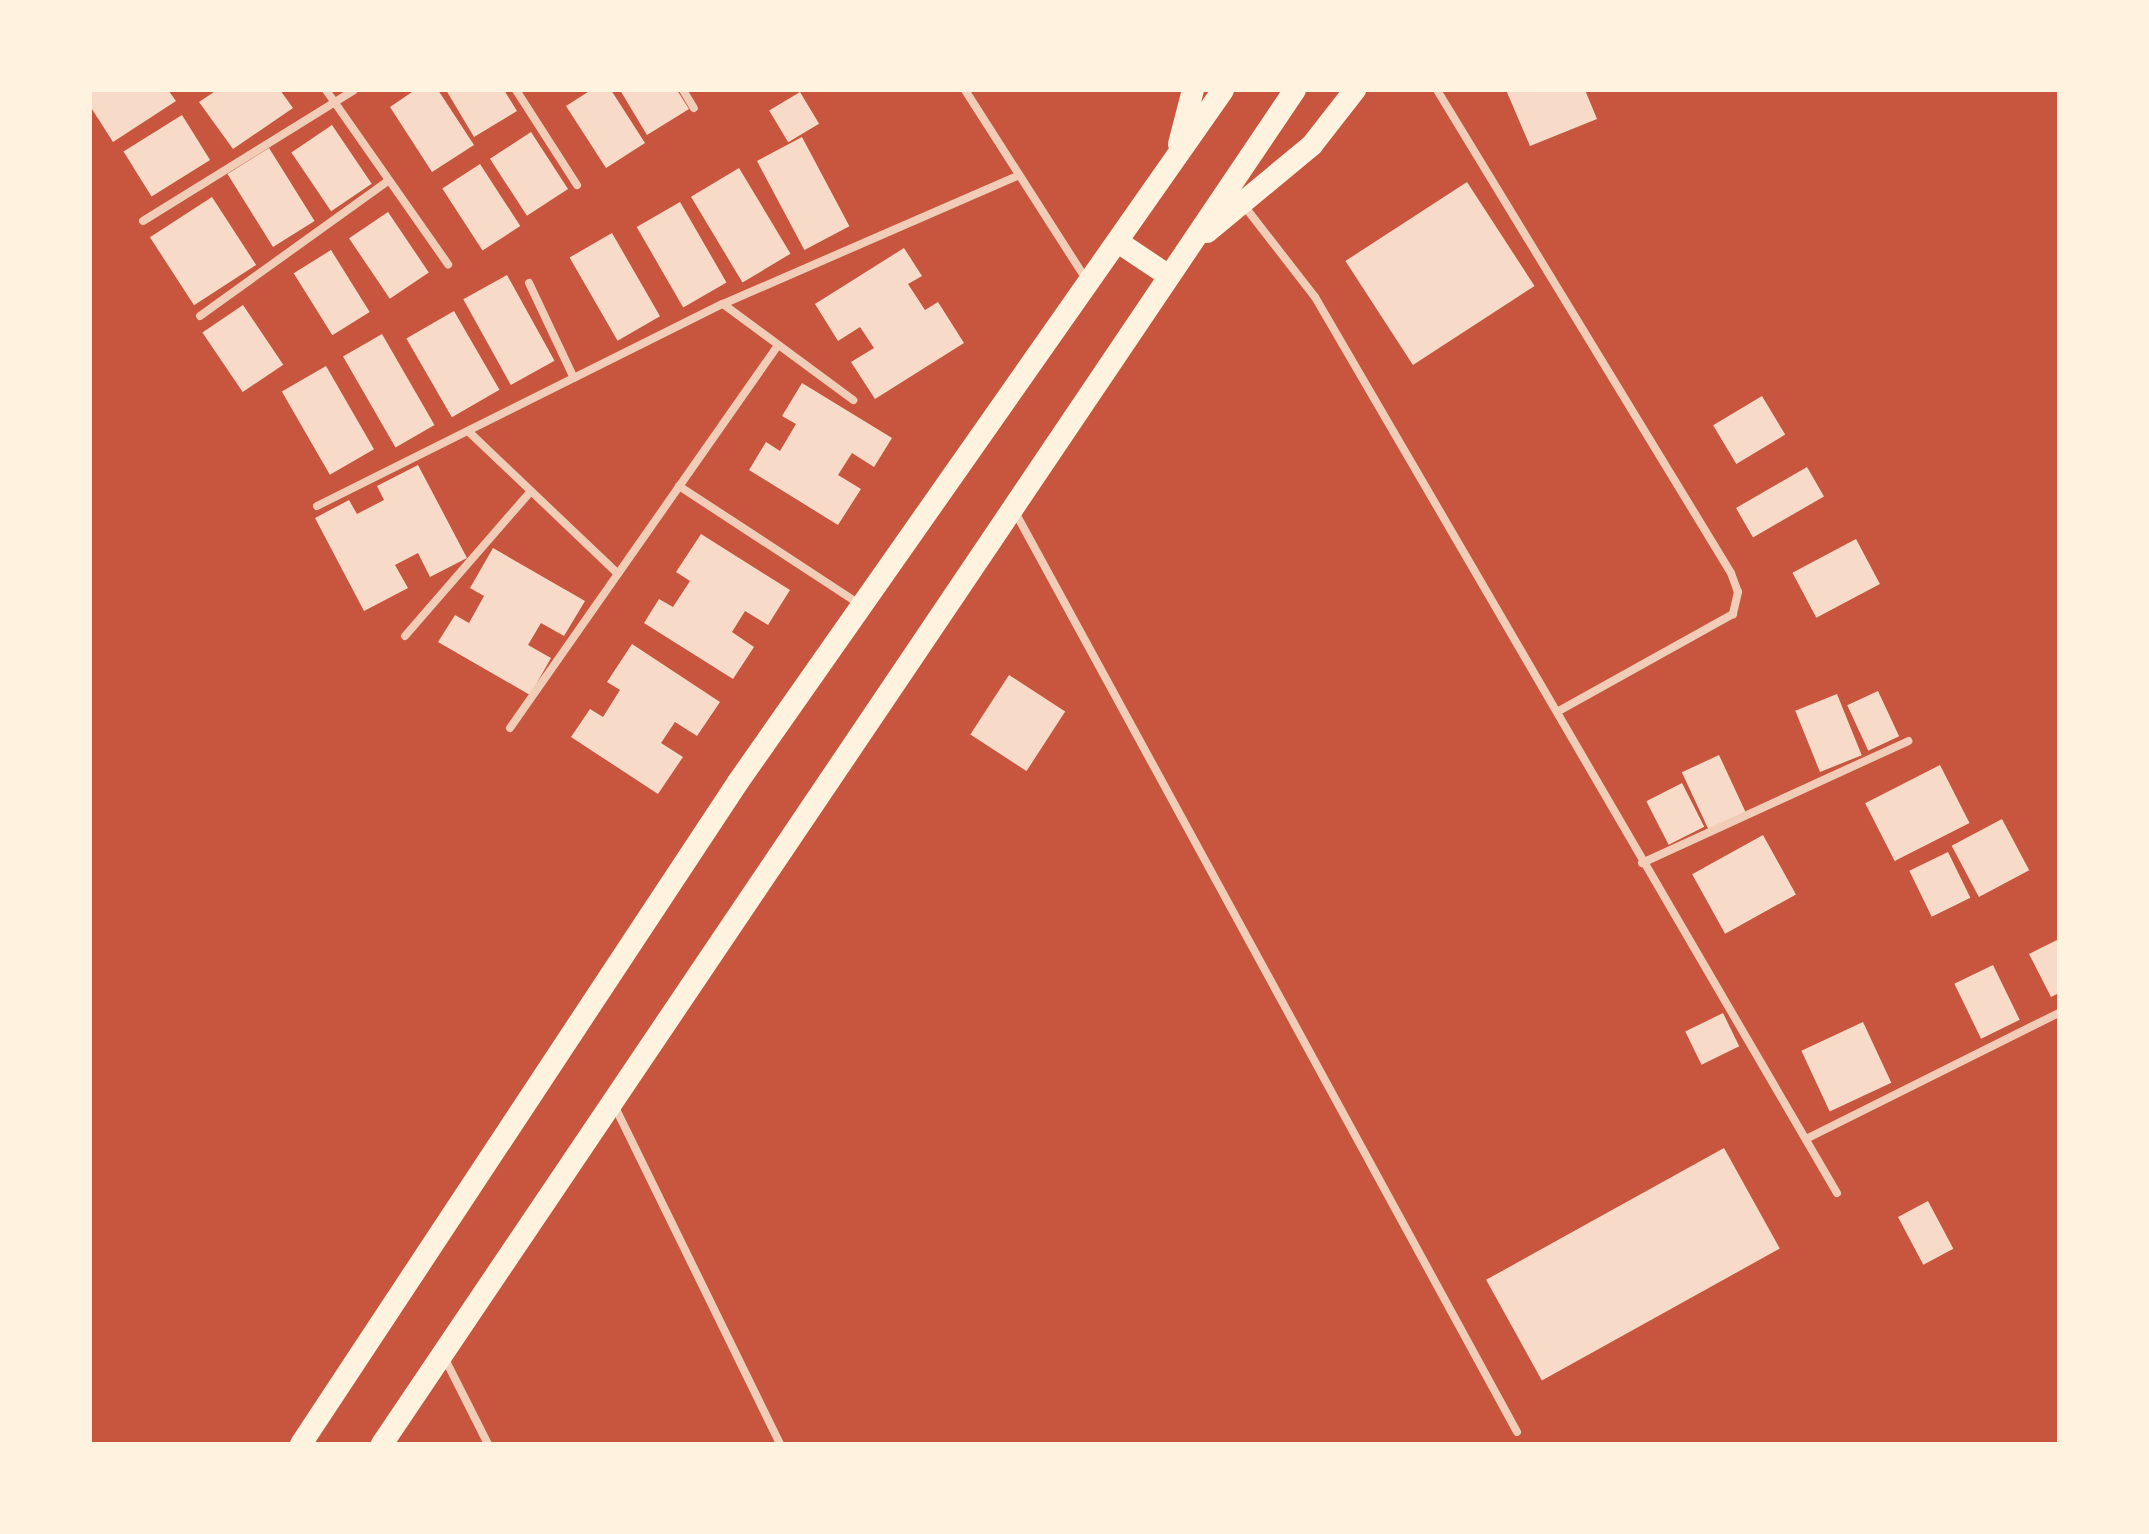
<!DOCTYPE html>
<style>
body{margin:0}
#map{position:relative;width:2149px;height:1534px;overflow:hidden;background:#c8553d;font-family:"Work Sans",sans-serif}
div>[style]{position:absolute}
.building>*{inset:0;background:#f7dbc8;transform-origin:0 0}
.minor>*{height:8px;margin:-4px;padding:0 4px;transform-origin:4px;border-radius:4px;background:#f1ccb7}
.trunk>*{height:22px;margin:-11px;padding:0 11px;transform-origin:11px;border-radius:11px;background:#fff3e0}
span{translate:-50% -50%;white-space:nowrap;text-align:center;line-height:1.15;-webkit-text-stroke:6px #fff3e0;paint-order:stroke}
.frame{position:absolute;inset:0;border:92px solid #fff3e0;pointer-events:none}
</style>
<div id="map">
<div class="building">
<i style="clip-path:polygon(90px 90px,168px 90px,176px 101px,113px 142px,90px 106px)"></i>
<i style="clip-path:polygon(217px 90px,280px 90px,293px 108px,233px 149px,199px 102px)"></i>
<i style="clip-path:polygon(415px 90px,438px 90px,474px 145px,432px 172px,390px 107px)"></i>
<i style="clip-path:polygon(446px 90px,504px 90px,517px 111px,474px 137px)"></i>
<i style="clip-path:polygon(591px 90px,611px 90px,645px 143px,606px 168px,566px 106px)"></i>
<i style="clip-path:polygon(620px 90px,677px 90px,689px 109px,647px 135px)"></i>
<i style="clip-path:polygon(1506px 90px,1585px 90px,1597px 119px,1530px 146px)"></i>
<i style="left:800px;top:92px;width:37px;height:36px;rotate:59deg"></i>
<i style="left:182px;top:115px;width:53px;height:69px;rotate:58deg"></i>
<i style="left:332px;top:125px;width:71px;height:49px;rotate:56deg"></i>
<i style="left:531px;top:132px;width:68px;height:49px;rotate:57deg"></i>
<i style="left:802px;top:137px;width:101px;height:51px;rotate:62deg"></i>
<i style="left:269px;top:148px;width:86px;height:49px;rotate:58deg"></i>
<i style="left:480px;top:164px;width:74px;height:45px;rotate:57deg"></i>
<i style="left:739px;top:168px;width:100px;height:56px;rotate:59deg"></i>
<i style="left:1467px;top:182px;width:124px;height:145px;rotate:57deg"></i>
<i style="left:212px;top:197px;width:81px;height:74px;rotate:57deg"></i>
<i style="left:680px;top:202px;width:93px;height:50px;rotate:60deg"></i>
<i style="left:388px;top:212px;width:73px;height:47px;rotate:56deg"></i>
<i style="left:612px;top:233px;width:96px;height:49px;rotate:60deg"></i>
<i style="clip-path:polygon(904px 248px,922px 276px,908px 284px,925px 310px,938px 302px,964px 343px,875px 399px,851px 362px,874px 348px,860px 327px,838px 341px,815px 304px)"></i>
<i style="left:331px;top:250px;width:73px;height:44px;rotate:58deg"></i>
<i style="left:507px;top:275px;width:98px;height:50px;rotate:61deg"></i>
<i style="left:243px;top:305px;width:72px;height:49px;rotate:56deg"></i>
<i style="left:454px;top:311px;width:91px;height:55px;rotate:60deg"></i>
<i style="left:382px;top:334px;width:105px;height:45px;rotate:60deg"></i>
<i style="left:326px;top:366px;width:96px;height:51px;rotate:60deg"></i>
<i style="clip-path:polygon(802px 383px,892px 438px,874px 467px,852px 453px,838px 475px,861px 489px,838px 525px,749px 470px,766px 442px,780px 451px,796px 424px,782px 416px)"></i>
<i style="left:1762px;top:396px;width:45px;height:57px;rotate:59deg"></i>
<i style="clip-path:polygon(418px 465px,467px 558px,430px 577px,418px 553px,395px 565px,408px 588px,364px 611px,315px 518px,349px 500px,357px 514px,384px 500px,377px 486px)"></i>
<i style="left:1807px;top:467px;width:34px;height:82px;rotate:60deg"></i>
<i style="clip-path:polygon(701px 534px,790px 590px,768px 625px,745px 611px,732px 632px,754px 647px,733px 679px,644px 623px,659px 599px,673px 607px,690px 581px,676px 572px)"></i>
<i style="left:1856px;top:539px;width:51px;height:72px;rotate:62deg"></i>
<i style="clip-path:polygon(493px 548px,585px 601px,564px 636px,541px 623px,528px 645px,551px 658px,530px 695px,438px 642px,455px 615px,469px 623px,484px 596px,470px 588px)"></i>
<i style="clip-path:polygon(632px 644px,720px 702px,697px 736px,675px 722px,661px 743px,683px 757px,658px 794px,571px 737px,590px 709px,603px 717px,620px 690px,607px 682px)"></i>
<i style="left:1009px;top:675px;width:67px;height:71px;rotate:33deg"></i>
<i style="left:1878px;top:691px;width:50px;height:34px;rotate:65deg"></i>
<i style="left:1837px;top:694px;width:66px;height:45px;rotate:68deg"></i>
<i style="left:1719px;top:755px;width:65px;height:41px;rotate:65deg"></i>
<i style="left:1940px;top:765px;width:65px;height:84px;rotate:63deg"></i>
<i style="left:1682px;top:783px;width:49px;height:40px;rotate:63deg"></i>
<i style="left:2002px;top:819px;width:58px;height:57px;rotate:62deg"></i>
<i style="left:1763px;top:835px;width:68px;height:81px;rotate:61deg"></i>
<i style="left:1948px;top:852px;width:51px;height:43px;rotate:64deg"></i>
<i style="clip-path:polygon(2059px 939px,2059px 993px,2051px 997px,2029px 954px)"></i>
<i style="left:1993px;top:965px;width:61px;height:43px;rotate:64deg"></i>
<i style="left:1723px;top:1013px;width:37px;height:42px;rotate:64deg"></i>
<i style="left:1863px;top:1022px;width:67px;height:68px;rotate:65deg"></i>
<i style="left:1724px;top:1148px;width:115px;height:272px;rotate:61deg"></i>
<i style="left:1928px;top:1201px;width:54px;height:34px;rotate:62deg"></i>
</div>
<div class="minor">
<i style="left:326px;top:90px;width:213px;rotate:55deg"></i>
<i style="left:516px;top:90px;width:113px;rotate:57.3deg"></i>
<i style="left:683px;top:90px;width:21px;rotate:59deg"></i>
<i style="left:965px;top:90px;width:224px;rotate:57.4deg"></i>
<i style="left:1437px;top:90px;width:565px;rotate:58.67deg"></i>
<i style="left:1731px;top:573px;width:20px;rotate:70deg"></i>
<i style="left:1738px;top:592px;width:23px;rotate:103deg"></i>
<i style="left:1733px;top:614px;width:199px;rotate:150.9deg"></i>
<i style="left:1242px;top:203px;width:119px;rotate:52.2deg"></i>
<i style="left:1315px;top:297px;width:1037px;rotate:59.78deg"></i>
<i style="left:143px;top:221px;width:248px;rotate:-31.8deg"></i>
<i style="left:529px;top:283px;width:105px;rotate:64.7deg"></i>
<i style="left:723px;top:304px;width:162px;rotate:36.4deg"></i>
<i style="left:200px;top:316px;width:231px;rotate:-35.7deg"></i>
<i style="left:468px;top:431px;width:207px;rotate:43.6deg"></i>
<i style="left:679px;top:486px;width:215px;rotate:33.2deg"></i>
<i style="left:317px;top:506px;width:453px;rotate:-26.5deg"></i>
<i style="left:723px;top:304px;width:323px;rotate:-23.5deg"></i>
<i style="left:1015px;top:512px;width:1048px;rotate:61.38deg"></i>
<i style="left:405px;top:636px;width:192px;rotate:-49deg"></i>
<i style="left:510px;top:728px;width:467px;rotate:-55deg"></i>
<i style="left:1642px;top:863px;width:293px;rotate:-24.6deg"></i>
<i style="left:614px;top:1105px;width:377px;rotate:63.9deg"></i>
<i style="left:1806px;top:1139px;width:283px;rotate:-26.5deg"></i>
<i style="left:444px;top:1357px;width:97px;rotate:63.2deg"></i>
</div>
<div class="trunk">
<i style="left:1179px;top:144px;width:56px;rotate:-75.5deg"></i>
<i style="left:1207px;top:232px;width:136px;rotate:-39.6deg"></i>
<i style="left:1312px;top:145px;width:70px;rotate:-52deg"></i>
<i style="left:1118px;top:242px;width:61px;rotate:33.7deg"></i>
<i style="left:301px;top:1444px;width:793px;rotate:-56.57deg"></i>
<i style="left:738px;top:782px;width:845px;rotate:-54.97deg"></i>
<i style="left:382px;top:1444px;width:1633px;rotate:-56.01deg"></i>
</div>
<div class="frame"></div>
</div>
